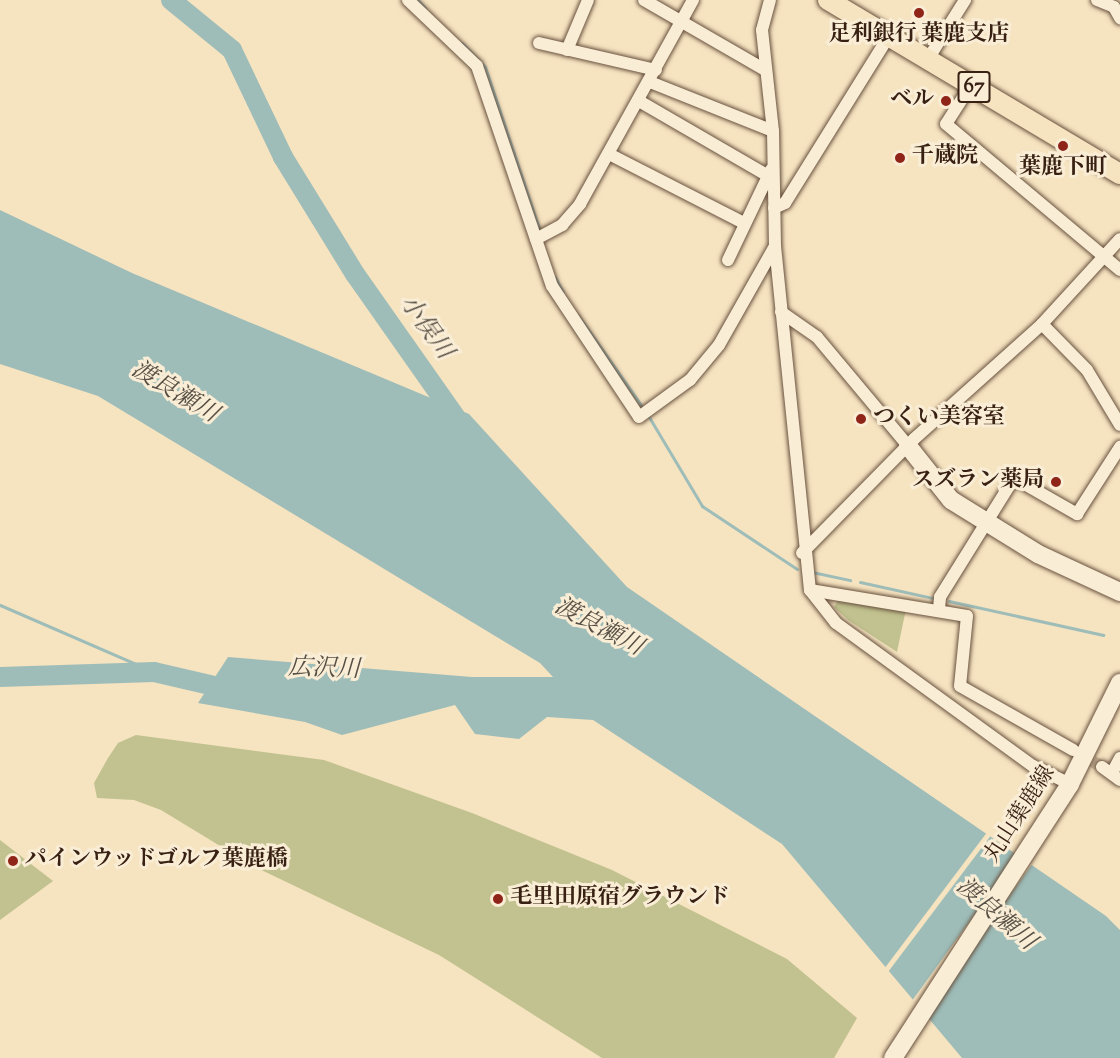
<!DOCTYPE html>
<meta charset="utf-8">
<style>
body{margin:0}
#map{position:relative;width:1120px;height:1058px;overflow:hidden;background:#f6e3c0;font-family:"Sorts Mill Goudy","Noto Serif JP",serif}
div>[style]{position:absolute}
.green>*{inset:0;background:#c1c28f}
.water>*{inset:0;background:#9ebdb9}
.pier>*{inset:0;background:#f6e3c0;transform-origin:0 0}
.stream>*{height:3px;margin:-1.5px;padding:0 1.5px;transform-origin:1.5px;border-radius:1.5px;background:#9ebdb9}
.river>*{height:20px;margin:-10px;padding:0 10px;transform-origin:10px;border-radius:10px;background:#9ebdb9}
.street-tunnel>*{height:12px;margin-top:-6px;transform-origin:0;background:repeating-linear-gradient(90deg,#d0bc9d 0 12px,transparent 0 18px)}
.roads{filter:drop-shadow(0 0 2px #68513e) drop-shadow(0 0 2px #68513e)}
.street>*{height:12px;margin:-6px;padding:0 6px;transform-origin:6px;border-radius:6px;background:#f9edd6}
.secondary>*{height:18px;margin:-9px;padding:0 9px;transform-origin:9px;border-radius:9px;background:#f9edd6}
.primary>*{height:20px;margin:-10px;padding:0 10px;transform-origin:10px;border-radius:10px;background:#f6e3c0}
.dots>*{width:16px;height:16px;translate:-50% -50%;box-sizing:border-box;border:3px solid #f9edd6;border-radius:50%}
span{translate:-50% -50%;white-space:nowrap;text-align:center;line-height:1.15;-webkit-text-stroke:6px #f9edd6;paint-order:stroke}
.shield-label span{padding:2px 4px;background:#f9edd6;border:2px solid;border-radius:4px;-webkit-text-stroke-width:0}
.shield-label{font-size:21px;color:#382012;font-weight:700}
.poi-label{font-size:22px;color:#382012;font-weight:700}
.right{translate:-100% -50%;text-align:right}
.left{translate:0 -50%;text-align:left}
.street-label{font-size:22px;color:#382012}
.water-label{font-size:24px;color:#574f44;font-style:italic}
</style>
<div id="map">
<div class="green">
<i style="clip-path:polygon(838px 600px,906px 609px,897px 652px,848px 620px,834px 607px)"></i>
<i style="clip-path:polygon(136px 735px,324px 760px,472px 813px,612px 870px,787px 959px,857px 1018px,834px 1058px,602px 1058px,439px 955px,253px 866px,161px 810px,134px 800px,97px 798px,94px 783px,108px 758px,118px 743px)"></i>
<i style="clip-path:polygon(0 840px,53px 881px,0 920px)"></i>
</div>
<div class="water">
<i style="clip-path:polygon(0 210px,132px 273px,469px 414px,627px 587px,1106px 916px,1120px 930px,1120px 1058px,962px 1058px,782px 844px,593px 720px,547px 717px,519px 739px,475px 734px,455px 705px,342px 735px,305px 722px,198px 703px,228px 657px,472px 677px,553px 677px,540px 663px,98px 396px,0 364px)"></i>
</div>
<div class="pier">
<i style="left:988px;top:831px;width:5px;height:179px;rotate:37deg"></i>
<i style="left:1020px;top:852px;width:17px;height:189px;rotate:36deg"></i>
</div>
<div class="stream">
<i style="left:418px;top:0;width:11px;rotate:49deg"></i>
<i style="left:462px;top:43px;width:33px;rotate:46deg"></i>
<i style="left:485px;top:67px;width:176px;rotate:71.5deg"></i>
<i style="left:555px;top:277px;width:17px;rotate:62deg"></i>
<i style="left:578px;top:315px;width:113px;rotate:55deg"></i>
<i style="left:649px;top:417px;width:104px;rotate:59.2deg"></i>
<i style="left:702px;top:506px;width:114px;rotate:33.6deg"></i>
<i style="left:812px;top:572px;width:39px;rotate:12deg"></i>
<i style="left:860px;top:582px;width:75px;rotate:12.4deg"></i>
<i style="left:949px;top:601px;width:158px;rotate:12.4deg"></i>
<i style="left:0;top:605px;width:168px;rotate:23.5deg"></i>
</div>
<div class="river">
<i style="left:171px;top:0;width:79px;rotate:39.3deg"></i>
<i style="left:232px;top:50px;width:119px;rotate:64.5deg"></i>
<i style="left:283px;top:157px;width:137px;rotate:58.4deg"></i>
<i style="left:355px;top:274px;width:184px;rotate:54.9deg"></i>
<i style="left:0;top:677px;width:154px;rotate:-1.9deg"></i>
<i style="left:154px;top:672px;width:84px;rotate:13deg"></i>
</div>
<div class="street-tunnel">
<i style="left:1077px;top:752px;width:29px;rotate:31deg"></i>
</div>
<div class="roads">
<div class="street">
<i style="left:408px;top:0;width:95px;rotate:43.7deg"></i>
<i style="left:477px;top:66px;width:232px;rotate:71.2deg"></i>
<i style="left:552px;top:286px;width:157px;rotate:56.4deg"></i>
<i style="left:639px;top:417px;width:63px;rotate:-36deg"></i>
<i style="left:690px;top:380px;width:45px;rotate:-50.4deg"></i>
<i style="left:719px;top:345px;width:114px;rotate:-60.5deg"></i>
<i style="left:644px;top:0;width:140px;rotate:30deg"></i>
<i style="left:770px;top:0;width:31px;rotate:105deg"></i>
<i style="left:762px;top:30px;width:102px;rotate:83.8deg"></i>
<i style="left:773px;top:131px;width:115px;rotate:89deg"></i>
<i style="left:775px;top:246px;width:346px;rotate:84.2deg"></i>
<i style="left:810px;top:590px;width:42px;rotate:51.8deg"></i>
<i style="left:836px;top:623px;width:243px;rotate:36deg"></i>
<i style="left:1033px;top:766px;width:41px;rotate:25.9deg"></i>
<i style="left:1097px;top:0;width:18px;rotate:22deg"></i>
<i style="left:1114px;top:7px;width:13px;rotate:61deg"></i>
<i style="left:539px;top:43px;width:120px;rotate:13deg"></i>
<i style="left:567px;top:50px;width:54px;rotate:-67.2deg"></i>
<i style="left:928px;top:59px;width:70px;rotate:-57.9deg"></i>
<i style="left:650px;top:82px;width:132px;rotate:21.7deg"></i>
<i style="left:971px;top:85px;width:46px;rotate:122.7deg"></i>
<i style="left:946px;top:124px;width:227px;rotate:40deg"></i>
<i style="left:639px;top:101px;width:146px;rotate:30.1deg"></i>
<i style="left:609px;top:154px;width:149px;rotate:27.1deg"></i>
<i style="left:774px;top:208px;width:12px;rotate:-24deg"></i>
<i style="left:785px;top:203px;width:197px;rotate:-58.1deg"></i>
<i style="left:536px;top:239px;width:30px;rotate:-28deg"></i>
<i style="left:562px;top:225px;width:28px;rotate:-49deg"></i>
<i style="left:580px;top:204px;width:233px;rotate:-61deg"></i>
<i style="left:728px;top:260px;width:100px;rotate:-64.5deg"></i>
<i style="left:781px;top:312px;width:44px;rotate:34.8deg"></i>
<i style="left:817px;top:337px;width:142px;rotate:50.1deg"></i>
<i style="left:1042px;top:324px;width:64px;rotate:45.6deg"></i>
<i style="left:1087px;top:370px;width:64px;rotate:59deg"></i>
<i style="left:802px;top:553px;width:160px;rotate:-45.5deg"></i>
<i style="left:914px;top:439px;width:172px;rotate:-41.9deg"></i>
<i style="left:1042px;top:324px;width:115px;rotate:-47.5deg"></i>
<i style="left:810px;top:590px;width:159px;rotate:9.4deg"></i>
<i style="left:967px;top:616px;width:70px;rotate:95.7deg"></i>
<i style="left:960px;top:686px;width:130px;rotate:29.5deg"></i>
<i style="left:939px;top:609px;width:12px;rotate:-85deg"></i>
<i style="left:940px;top:597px;width:140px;rotate:-58.1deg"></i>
<i style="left:1014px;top:478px;width:73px;rotate:29.7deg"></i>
<i style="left:1077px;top:514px;width:80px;rotate:-57.3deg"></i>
<i style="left:1102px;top:767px;width:22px;rotate:36deg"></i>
<i style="left:1112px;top:773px;width:17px;rotate:-62deg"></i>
</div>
<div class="secondary">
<i style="left:908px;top:446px;width:69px;rotate:51.5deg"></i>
<i style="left:951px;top:500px;width:102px;rotate:31.8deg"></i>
<i style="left:1038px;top:554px;width:90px;rotate:24.9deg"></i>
<i style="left:893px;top:1058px;width:326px;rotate:-57.1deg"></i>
<i style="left:1070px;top:784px;width:113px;rotate:-63.7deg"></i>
</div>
<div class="primary">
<i style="left:828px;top:0;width:340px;rotate:30.8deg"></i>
</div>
</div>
<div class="dots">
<i style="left:919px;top:13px;background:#8f2418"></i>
<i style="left:946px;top:101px;background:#8f2418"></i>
<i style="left:1063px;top:146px;background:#8f2418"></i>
<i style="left:900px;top:158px;background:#8f2418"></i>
<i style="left:861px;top:419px;background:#8f2418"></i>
<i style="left:1056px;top:482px;background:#8f2418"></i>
<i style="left:13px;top:861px;background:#8f2418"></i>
<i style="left:498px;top:899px;background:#8f2418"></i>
</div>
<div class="shield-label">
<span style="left:974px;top:87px">67</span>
</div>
<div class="poi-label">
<span style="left:919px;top:36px">足利銀行 葉鹿支店</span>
<span class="right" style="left:934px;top:101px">ベル</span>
<span class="left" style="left:912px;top:158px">千蔵院</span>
<span style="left:1063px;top:169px">葉鹿下町</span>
<span class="left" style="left:873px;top:419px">つくい美容室</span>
<span class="right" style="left:1044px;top:482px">スズラン薬局</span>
<span class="left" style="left:25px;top:861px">パインウッドゴルフ葉鹿橋</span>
<span class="left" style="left:510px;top:899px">毛里田原宿グラウンド</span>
</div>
<div class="street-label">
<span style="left:1021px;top:815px;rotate:-57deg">丸山葉鹿線</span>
</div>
<div class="water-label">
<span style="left:425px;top:328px;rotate:54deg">小俣川</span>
<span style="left:174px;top:393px;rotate:31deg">渡良瀬川</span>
<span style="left:598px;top:628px;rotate:28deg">渡良瀬川</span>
<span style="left:324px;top:670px;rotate:2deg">広沢川</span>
<span style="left:995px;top:915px;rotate:41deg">渡良瀬川</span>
</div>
</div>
